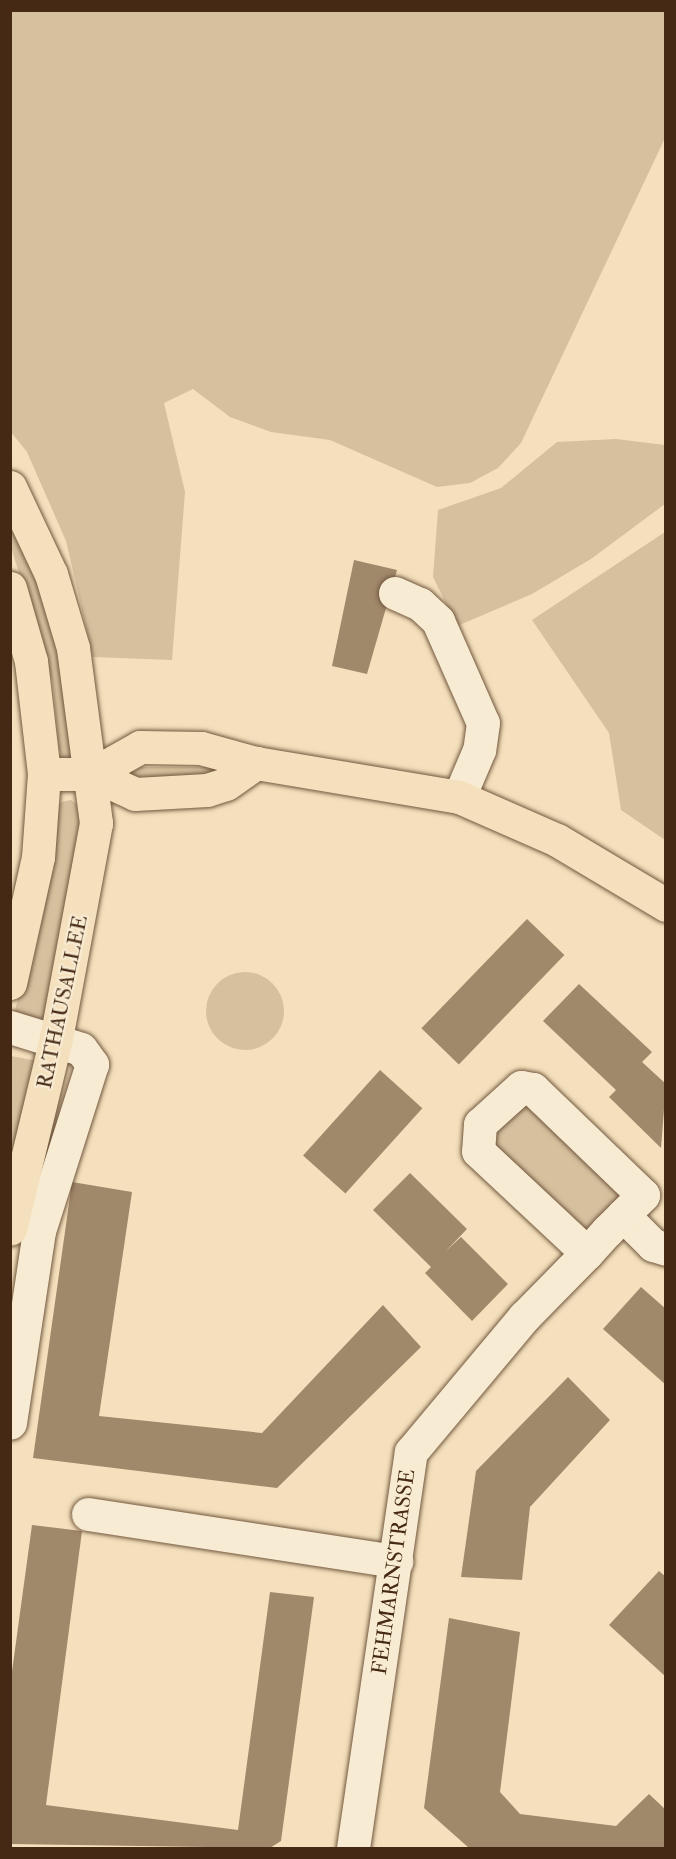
<!DOCTYPE html>
<style>
body{margin:0}
#map{position:relative;width:676px;height:1859px;overflow:hidden;background:#f4e0bc;font-family:"IM FELL Double Pica",serif}
div>[style]{position:absolute}
.green>*{inset:0;background:#d6c19f}
.round{border-radius:50%}
.building>*{inset:0;background:#a0886b;transform-origin:0 0}
.roads{filter:drop-shadow(0 0 2px #71573e) drop-shadow(0 0 2px #71573e)}
.minor>*{height:33px;margin:-16.5px;padding:0 16.5px;transform-origin:16.5px;border-radius:16.5px;background:#f8ebd3}
.major>*{height:33px;margin:-16.5px;padding:0 16.5px;transform-origin:16.5px;border-radius:16.5px;background:#f4e0bc}
span{translate:-50% -50%;white-space:nowrap;text-align:center;line-height:1.15;-webkit-text-stroke:4.5px #f8ebd3;paint-order:stroke}
.street-label{font-size:21px;color:#452914}
.frame{position:absolute;inset:0;border:12px solid #452914;pointer-events:none}
</style>
<div id="map">
<div class="green">
<i style="clip-path:polygon(10px 11px,665px 11px,665px 138px,521px 443px,498px 468px,470px 483px,437px 487px,330px 440px,271px 432px,230px 417px,193px 389px,164px 403px,185px 492px,172px 660px,93px 657px,66px 541px,27px 452px,11px 432px)"></i>
<i style="clip-path:polygon(616px 439px,665px 445px,665px 504px,591px 559px,532px 594px,457px 626px,433px 577px,438px 510px,501px 488px,557px 442px)"></i>
<i style="clip-path:polygon(10px 508px,49px 599px,76px 757px,62px 758px,59px 749px,53px 684px,11px 547px)"></i>
<i style="clip-path:polygon(665px 532px,665px 840px,621px 810px,609px 733px,532px 620px)"></i>
<i style="clip-path:polygon(139px 767px,206px 767px,229px 771px,132px 782px,126px 770px)"></i>
<i style="clip-path:polygon(71px 800px,79px 806px,84px 824px,45px 1025px,13px 1018px,33px 941px,51px 816px,61px 802px)"></i>
<i class="round" style="left:206px;top:972px;width:78px;height:78px"></i>
<i style="clip-path:polygon(11px 1056px,38px 1061px,11px 1183px)"></i>
<i style="clip-path:polygon(522px 1107px,533px 1108px,616px 1190px,620px 1198px,586px 1234px,493px 1147px,492px 1129px)"></i>
</div>
<div class="building">
<i style="clip-path:polygon(354px 560px,397px 570px,367px 674px,332px 666px)"></i>
<i style="left:527px;top:919px;width:52px;height:152px;rotate:44deg"></i>
<i style="clip-path:polygon(579px 984px,652px 1052px,642px 1062px,666px 1084px,661px 1148px,609px 1097px,616px 1090px,543px 1021px)"></i>
<i style="left:380px;top:1070px;width:57px;height:115px;rotate:42deg"></i>
<i style="clip-path:polygon(410px 1173px,467px 1229px,446px 1251px,461px 1237px,508px 1284px,472px 1321px,425px 1273px,431px 1267px,373px 1210px)"></i>
<i style="clip-path:polygon(72px 1182px,132px 1192px,99px 1416px,262px 1433px,383px 1305px,421px 1347px,277px 1488px,33px 1458px)"></i>
<i style="clip-path:polygon(641px 1287px,666px 1309px,666px 1385px,603px 1329px)"></i>
<i style="clip-path:polygon(568px 1377px,610px 1420px,530px 1507px,522px 1580px,461px 1577px,476px 1471px)"></i>
<i style="clip-path:polygon(32px 1525px,82px 1531px,46px 1805px,238px 1830px,270px 1592px,314px 1597px,281px 1841px,270px 1848px,10px 1844px,10px 1686px)"></i>
<i style="clip-path:polygon(659px 1571px,666px 1577px,666px 1677px,609px 1625px)"></i>
<i style="clip-path:polygon(449px 1618px,520px 1632px,500px 1792px,520px 1814px,616px 1826px,649px 1794px,666px 1810px,666px 1848px,469px 1848px,424px 1808px)"></i>
</div>
<div class="roads">
<div class="minor">
<i style="left:395px;top:593px;width:27px;rotate:24deg"></i>
<i style="left:420px;top:604px;width:25px;rotate:43deg"></i>
<i style="left:438px;top:621px;width:111px;rotate:66.2deg"></i>
<i style="left:483px;top:723px;width:27px;rotate:98deg"></i>
<i style="left:479px;top:750px;width:51px;rotate:113.1deg"></i>
<i style="left:10px;top:1027px;width:74px;rotate:17.2deg"></i>
<i style="left:81px;top:1049px;width:19px;rotate:54deg"></i>
<i style="left:92px;top:1064px;width:175px;rotate:107.6deg"></i>
<i style="left:39px;top:1231px;width:194px;rotate:98.6deg"></i>
<i style="left:623px;top:1215px;width:42px;rotate:45deg"></i>
<i style="left:653px;top:1245px;width:14px;rotate:17deg"></i>
<i style="left:88px;top:1514px;width:312px;rotate:8.7deg"></i>
<i style="left:353px;top:1848px;width:400px;rotate:-81.7deg"></i>
<i style="left:411px;top:1452px;width:176px;rotate:-50.1deg"></i>
<i style="left:524px;top:1317px;width:90px;rotate:-45.5deg"></i>
<i style="left:587px;top:1253px;width:30px;rotate:-48deg"></i>
<i style="left:607px;top:1231px;width:51px;rotate:-45deg"></i>
<i style="left:643px;top:1195px;width:153px;rotate:-136.1deg"></i>
<i style="left:533px;top:1089px;width:12px;rotate:-171deg"></i>
<i style="left:521px;top:1087px;width:55px;rotate:137.9deg"></i>
<i style="left:480px;top:1124px;width:27px;rotate:94deg"></i>
<i style="left:478px;top:1151px;width:149px;rotate:43.1deg"></i>
</div>
<div class="major">
<i style="left:10px;top:487px;width:96px;rotate:64.8deg"></i>
<i style="left:51px;top:574px;width:77px;rotate:73.4deg"></i>
<i style="left:73px;top:648px;width:177px;rotate:82.5deg"></i>
<i style="left:96px;top:823px;width:219px;rotate:100.5deg"></i>
<i style="left:56px;top:1038px;width:196px;rotate:103.5deg"></i>
<i style="left:10px;top:588px;width:76px;rotate:74deg"></i>
<i style="left:31px;top:661px;width:114px;rotate:83.4deg"></i>
<i style="left:44px;top:774px;width:83px;rotate:94.1deg"></i>
<i style="left:38px;top:857px;width:129px;rotate:102.5deg"></i>
<i style="left:44px;top:774px;width:48px"></i>
<i style="left:92px;top:774px;width:47px;rotate:24.9deg"></i>
<i style="left:135px;top:794px;width:72px;rotate:-3.2deg"></i>
<i style="left:207px;top:790px;width:20px;rotate:-18deg"></i>
<i style="left:226px;top:784px;width:37px;rotate:-35deg"></i>
<i style="left:92px;top:774px;width:55px;rotate:-29.4deg"></i>
<i style="left:140px;top:747px;width:61px;rotate:0.9deg"></i>
<i style="left:201px;top:748px;width:57px;rotate:15.3deg"></i>
<i style="left:256px;top:763px;width:206px;rotate:9.5deg"></i>
<i style="left:459px;top:797px;width:107px;rotate:23.7deg"></i>
<i style="left:557px;top:840px;width:127px;rotate:30.8deg"></i>
</div>
</div>
<div class="street-label">
<span style="left:63px;top:1002px;rotate:-78deg">RATHAUSALLEE</span>
<span style="left:394px;top:1572px;rotate:-82deg">FEHMARNSTRASSE</span>
</div>
<div class="frame"></div>
</div>
